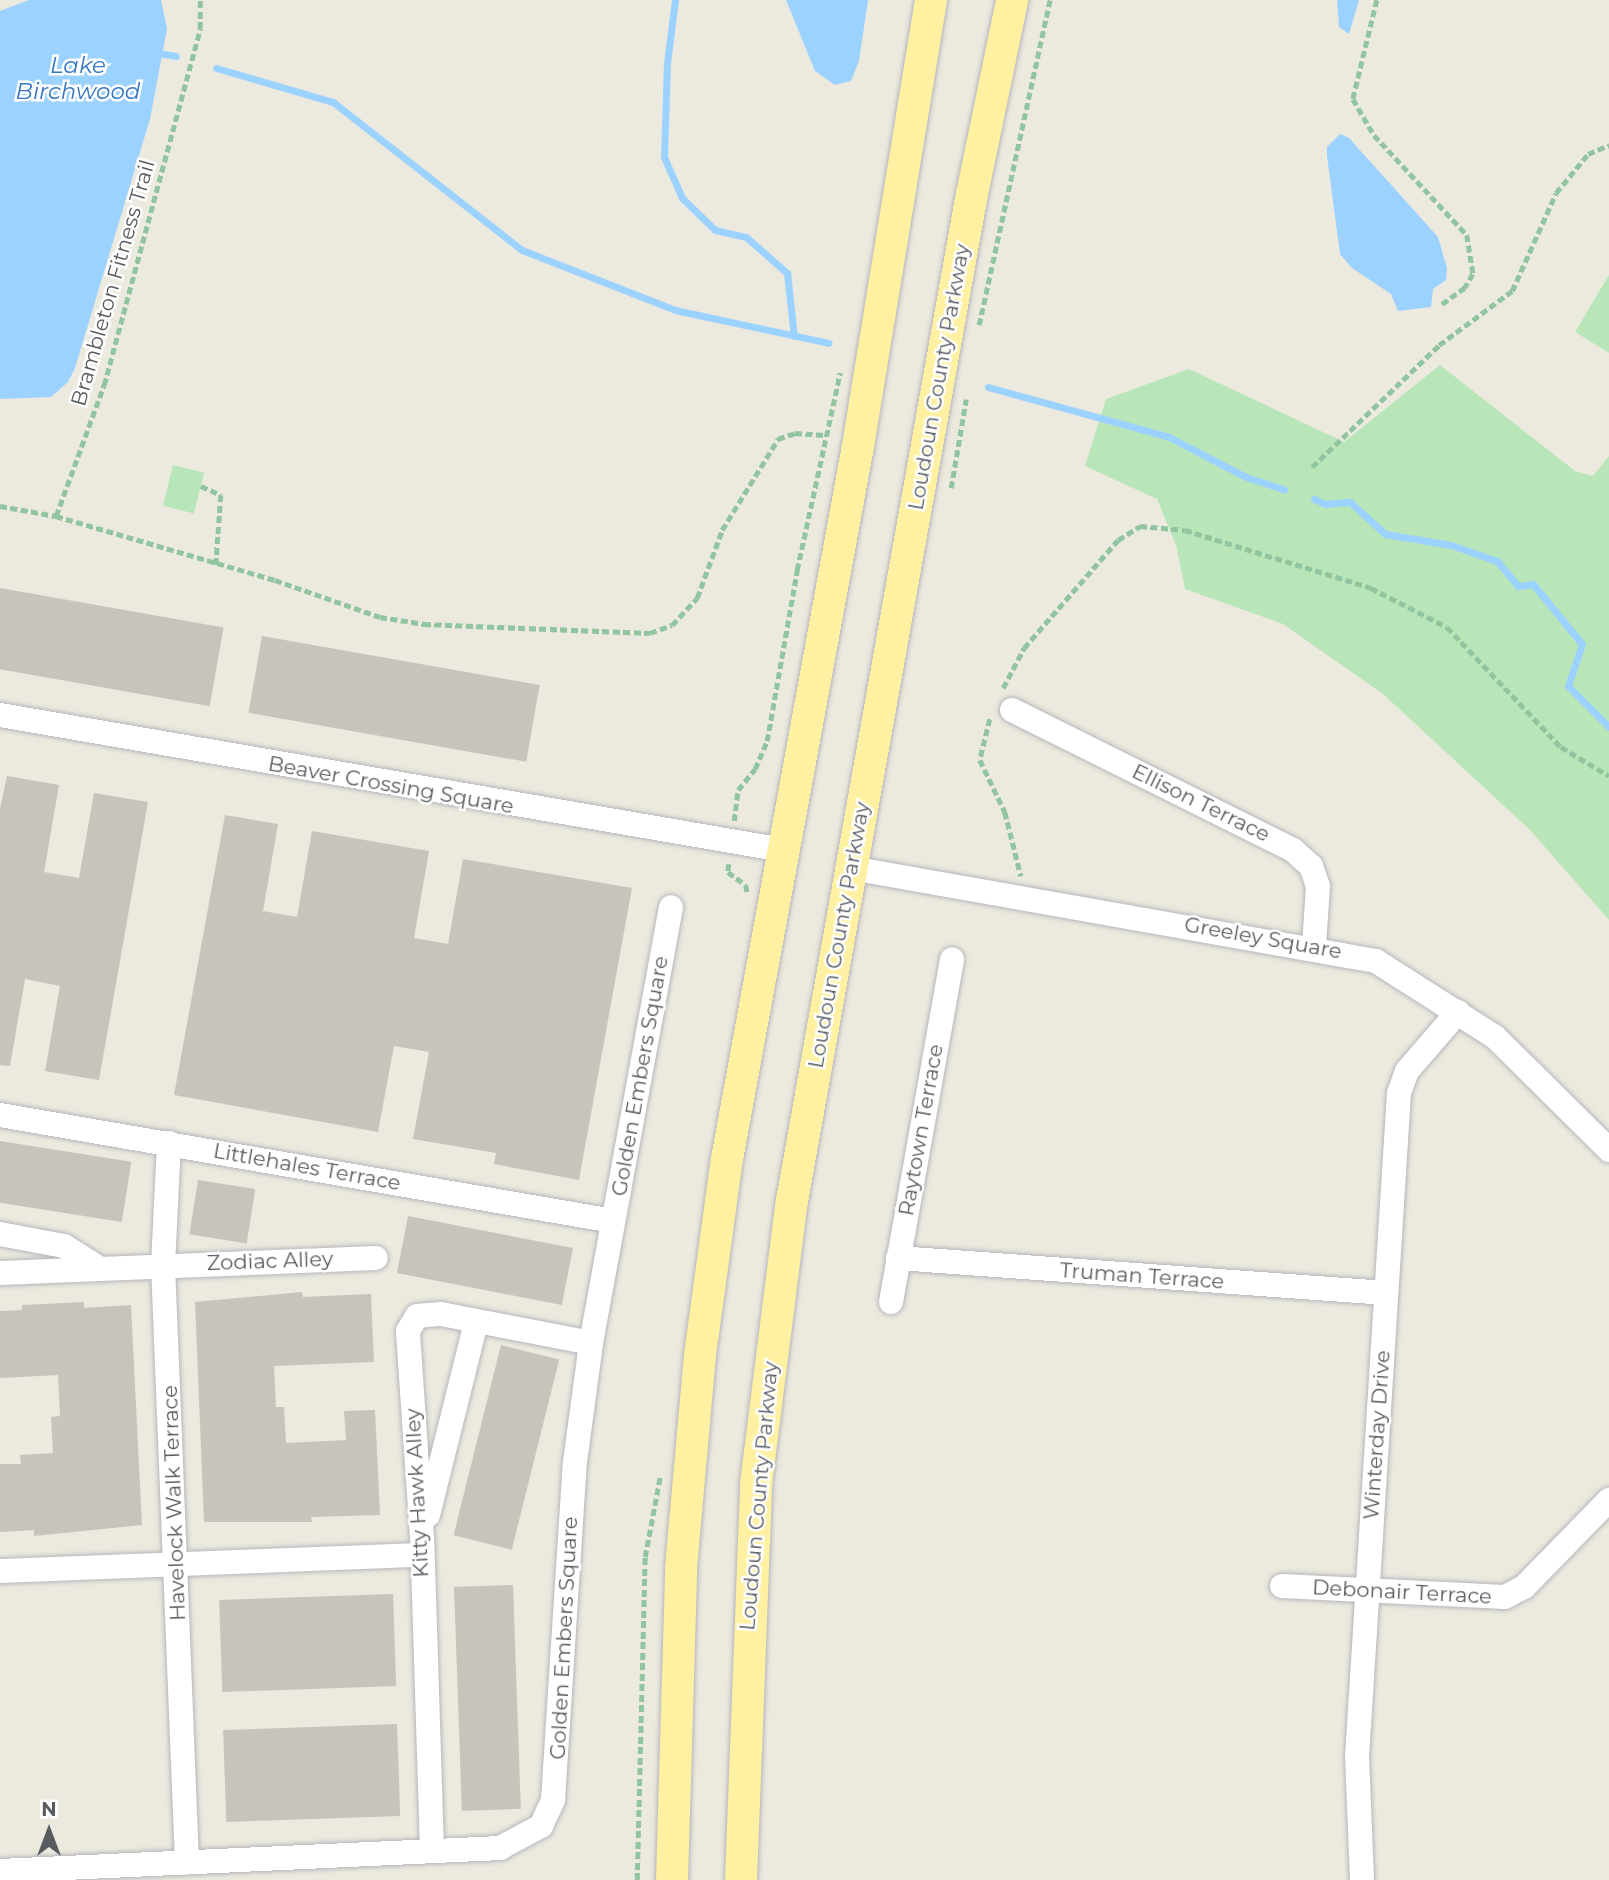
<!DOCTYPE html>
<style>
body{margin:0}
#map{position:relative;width:1609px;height:1880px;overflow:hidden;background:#ece9de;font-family:Montserrat,sans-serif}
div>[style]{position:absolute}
.green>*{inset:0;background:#b9e6b9;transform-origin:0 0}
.water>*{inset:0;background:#9cd2ff}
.stream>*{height:7px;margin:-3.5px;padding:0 3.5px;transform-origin:3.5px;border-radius:3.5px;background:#9cd2ff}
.building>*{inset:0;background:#c7c4bc;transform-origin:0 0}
.path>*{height:4.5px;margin-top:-2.25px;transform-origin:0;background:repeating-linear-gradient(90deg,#90c5a0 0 7px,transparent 0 10.5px)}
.roads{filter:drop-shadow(0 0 2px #b5b7bd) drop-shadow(0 0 2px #b5b7bd)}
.minor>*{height:24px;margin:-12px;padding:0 12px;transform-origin:12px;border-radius:12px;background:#fff}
.major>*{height:32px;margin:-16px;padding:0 16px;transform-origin:16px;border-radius:16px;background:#fff1a1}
span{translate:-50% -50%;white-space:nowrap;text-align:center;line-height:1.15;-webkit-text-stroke:5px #fff;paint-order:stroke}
.street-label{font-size:21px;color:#585c61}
.water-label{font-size:23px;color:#3677c0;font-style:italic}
.north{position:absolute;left:14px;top:1796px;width:70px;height:70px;-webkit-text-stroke:5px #fff;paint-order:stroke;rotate:0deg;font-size:19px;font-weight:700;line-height:28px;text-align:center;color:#585c61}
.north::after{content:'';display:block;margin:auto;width:24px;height:32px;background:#585c61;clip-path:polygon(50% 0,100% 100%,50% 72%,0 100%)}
</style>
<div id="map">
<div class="green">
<i style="clip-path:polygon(1609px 275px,1609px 353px,1575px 332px)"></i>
<i style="clip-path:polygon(1440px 365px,1575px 471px,1593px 476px,1609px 456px,1609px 920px,1530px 830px,1383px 694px,1283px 624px,1185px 589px,1176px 545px,1157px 499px,1085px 466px,1106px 399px,1189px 369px,1344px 442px)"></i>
<i style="left:173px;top:465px;width:32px;height:42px;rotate:14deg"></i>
</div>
<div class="water">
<i style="clip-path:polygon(29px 0,161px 0,167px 29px,150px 119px,75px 368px,68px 382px,51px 397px,0 399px,0 11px)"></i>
<i style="clip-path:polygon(786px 0,868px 0,859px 61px,851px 81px,835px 85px,815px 71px)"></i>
<i style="clip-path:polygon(1337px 0,1359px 0,1349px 34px,1339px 27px)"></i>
<i style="clip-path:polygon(1340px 134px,1349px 138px,1438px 237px,1447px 268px,1446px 280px,1433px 289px,1431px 307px,1398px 311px,1391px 294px,1352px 268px,1340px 254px,1327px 156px,1327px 147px)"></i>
</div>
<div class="stream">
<i style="left:675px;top:0;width:64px;rotate:97.2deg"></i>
<i style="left:667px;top:63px;width:94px;rotate:91.8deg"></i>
<i style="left:664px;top:157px;width:45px;rotate:66.3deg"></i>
<i style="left:682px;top:198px;width:46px;rotate:44.1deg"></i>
<i style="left:715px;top:230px;width:32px;rotate:13deg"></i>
<i style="left:746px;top:237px;width:55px;rotate:41.3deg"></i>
<i style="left:787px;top:273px;width:63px;rotate:83.7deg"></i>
<i style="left:151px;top:52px;width:25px;rotate:9deg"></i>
<i style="left:216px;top:68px;width:122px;rotate:16.2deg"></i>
<i style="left:333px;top:102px;width:240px;rotate:38.1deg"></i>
<i style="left:522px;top:250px;width:164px;rotate:21.4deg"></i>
<i style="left:675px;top:310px;width:157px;rotate:12.1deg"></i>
<i style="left:988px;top:387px;width:188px;rotate:15.4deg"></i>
<i style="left:1169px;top:437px;width:87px;rotate:27.5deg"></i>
<i style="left:1246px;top:477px;width:40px;rotate:18deg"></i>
<i style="left:1314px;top:499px;width:12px;rotate:24deg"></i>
<i style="left:1325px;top:504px;width:25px;rotate:-5deg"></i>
<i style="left:1350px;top:502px;width:47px;rotate:42.4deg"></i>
<i style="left:1385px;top:534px;width:67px;rotate:9.5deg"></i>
<i style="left:1451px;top:545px;width:49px;rotate:19.2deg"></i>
<i style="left:1497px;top:561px;width:33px;rotate:50deg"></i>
<i style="left:1518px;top:586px;width:15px;rotate:-8deg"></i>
<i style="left:1533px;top:584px;width:77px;rotate:50.8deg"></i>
<i style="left:1582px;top:644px;width:44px;rotate:108.4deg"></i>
<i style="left:1568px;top:686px;width:58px;rotate:45deg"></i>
</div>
<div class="building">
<i style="left:0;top:588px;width:227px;height:80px;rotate:10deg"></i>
<i style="left:262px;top:636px;width:282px;height:78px;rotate:10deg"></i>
<i style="clip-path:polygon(7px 776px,59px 785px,44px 872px,79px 878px,94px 793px,148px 802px,99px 1080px,45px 1071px,60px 986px,25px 979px,10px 1066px,0 1065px,0 809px)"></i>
<i style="clip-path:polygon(225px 815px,278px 824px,263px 911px,297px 917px,312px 831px,429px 851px,414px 938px,448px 944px,463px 859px,632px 888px,579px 1180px,494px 1164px,496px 1153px,413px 1139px,429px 1052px,394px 1046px,378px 1132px,174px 1095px)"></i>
<i style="left:0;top:1141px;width:133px;height:61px;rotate:9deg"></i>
<i style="left:198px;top:1180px;width:58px;height:55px;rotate:9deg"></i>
<i style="left:408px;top:1216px;width:168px;height:58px;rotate:11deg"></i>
<i style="clip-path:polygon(302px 1292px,303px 1297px,371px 1294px,374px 1362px,274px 1366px,276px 1407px,284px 1407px,286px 1443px,346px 1440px,344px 1411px,375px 1410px,380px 1515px,311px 1517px,312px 1522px,204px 1522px,195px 1302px)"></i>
<i style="clip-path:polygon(84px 1302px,84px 1308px,131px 1305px,142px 1525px,34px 1536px,34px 1530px,0 1532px,0 1464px,21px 1464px,20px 1455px,53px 1453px,51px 1417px,60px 1416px,58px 1375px,0 1378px,0 1311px,22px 1310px,22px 1305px)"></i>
<i style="left:501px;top:1345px;width:60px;height:196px;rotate:14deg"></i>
<i style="left:513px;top:1585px;width:224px;height:59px;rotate:88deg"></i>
<i style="left:393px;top:1594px;width:92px;height:174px;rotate:88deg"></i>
<i style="left:397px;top:1724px;width:92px;height:174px;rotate:88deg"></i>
</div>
<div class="path">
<i style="left:1377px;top:0;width:102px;rotate:103.6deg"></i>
<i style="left:1353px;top:99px;width:42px;rotate:59.7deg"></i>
<i style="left:1374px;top:135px;width:137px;rotate:47.1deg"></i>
<i style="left:1467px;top:235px;width:39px;rotate:81deg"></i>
<i style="left:1473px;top:274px;width:16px;rotate:120deg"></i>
<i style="left:1465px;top:288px;width:29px;rotate:144deg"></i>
<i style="left:979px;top:325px;width:333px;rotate:-77.7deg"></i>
<i style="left:1312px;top:467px;width:176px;rotate:-43.8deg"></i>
<i style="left:1439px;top:345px;width:91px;rotate:-36.5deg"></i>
<i style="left:1512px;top:291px;width:107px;rotate:-65.8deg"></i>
<i style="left:1556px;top:193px;width:50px;rotate:-50.6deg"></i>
<i style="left:1588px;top:154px;width:23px;rotate:-23deg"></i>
<i style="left:201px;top:486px;width:22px;rotate:24deg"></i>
<i style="left:221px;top:495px;width:70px;rotate:94.1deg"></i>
<i style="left:951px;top:488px;width:90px;rotate:-80.4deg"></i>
<i style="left:0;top:506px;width:57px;rotate:10.1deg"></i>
<i style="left:56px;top:516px;width:140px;rotate:-69.9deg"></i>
<i style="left:104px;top:385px;width:369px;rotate:-74.9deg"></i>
<i style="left:200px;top:29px;width:29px;rotate:-90deg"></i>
<i style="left:56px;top:516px;width:228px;rotate:16.3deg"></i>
<i style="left:275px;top:580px;width:111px;rotate:19.4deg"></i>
<i style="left:380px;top:617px;width:45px;rotate:9deg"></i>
<i style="left:424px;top:624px;width:226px;rotate:2.3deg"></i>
<i style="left:650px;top:633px;width:23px;rotate:-20deg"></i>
<i style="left:672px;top:625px;width:37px;rotate:-47deg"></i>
<i style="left:697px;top:598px;width:72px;rotate:-69.8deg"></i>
<i style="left:722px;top:530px;width:107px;rotate:-58.4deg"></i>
<i style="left:778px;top:439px;width:18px;rotate:-19deg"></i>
<i style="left:795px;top:433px;width:30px;rotate:4deg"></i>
<i style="left:1003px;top:688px;width:45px;rotate:-62.3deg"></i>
<i style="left:1024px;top:648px;width:143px;rotate:-49deg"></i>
<i style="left:1118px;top:540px;width:26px;rotate:-32deg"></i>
<i style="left:1140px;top:526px;width:45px;rotate:5.1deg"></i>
<i style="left:1185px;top:530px;width:195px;rotate:17.3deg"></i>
<i style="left:1371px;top:588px;width:85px;rotate:27.2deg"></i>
<i style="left:1447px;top:627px;width:166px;rotate:46.5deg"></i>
<i style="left:1561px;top:747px;width:56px;rotate:31.1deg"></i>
<i style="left:990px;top:719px;width:42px;rotate:103.7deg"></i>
<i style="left:980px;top:760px;width:58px;rotate:64.3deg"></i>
<i style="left:1005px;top:812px;width:66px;rotate:76deg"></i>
<i style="left:734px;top:821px;width:31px;rotate:-83deg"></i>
<i style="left:738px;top:790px;width:27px;rotate:-51deg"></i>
<i style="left:755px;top:769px;width:30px;rotate:-67deg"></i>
<i style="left:767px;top:741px;width:174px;rotate:-80deg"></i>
<i style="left:797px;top:570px;width:202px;rotate:-77.7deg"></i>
<i style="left:729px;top:864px;width:8px;rotate:97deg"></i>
<i style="left:728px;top:872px;width:22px;rotate:36deg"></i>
<i style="left:746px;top:885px;width:7px;rotate:82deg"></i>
<i style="left:637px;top:1880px;width:323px;rotate:-88.6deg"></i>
<i style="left:645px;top:1557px;width:81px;rotate:-79.4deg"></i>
</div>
<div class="roads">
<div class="minor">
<i style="left:1012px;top:710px;width:314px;rotate:26.5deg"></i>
<i style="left:1293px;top:850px;width:24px;rotate:42deg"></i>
<i style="left:1311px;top:866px;width:21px;rotate:71deg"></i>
<i style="left:1318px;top:886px;width:61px;rotate:93.8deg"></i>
<i style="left:0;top:715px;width:795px;rotate:9.78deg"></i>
<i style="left:851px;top:868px;width:533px;rotate:10.05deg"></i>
<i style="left:1376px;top:961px;width:141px;rotate:32.6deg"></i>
<i style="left:1495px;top:1037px;width:161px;rotate:44.7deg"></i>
<i style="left:0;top:1115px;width:622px;rotate:9.81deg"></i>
<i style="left:169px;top:1143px;width:122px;rotate:92.8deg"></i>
<i style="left:163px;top:1265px;width:598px;rotate:87.7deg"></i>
<i style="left:0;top:1234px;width:65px;rotate:10.6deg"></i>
<i style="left:64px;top:1246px;width:41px;rotate:32.2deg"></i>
<i style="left:898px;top:1258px;width:489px;rotate:4.1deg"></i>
<i style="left:0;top:1273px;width:376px;rotate:-2.3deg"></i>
<i style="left:891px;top:1302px;width:348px;rotate:-79.9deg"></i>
<i style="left:428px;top:1515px;width:199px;rotate:-76deg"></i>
<i style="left:0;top:1571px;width:421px;rotate:-2.2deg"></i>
<i style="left:1282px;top:1586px;width:223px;rotate:2.8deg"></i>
<i style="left:1505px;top:1597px;width:21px;rotate:-28deg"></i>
<i style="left:1524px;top:1587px;width:122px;rotate:-45.7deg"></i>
<i style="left:432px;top:1850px;width:312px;rotate:-91.8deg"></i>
<i style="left:422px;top:1538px;width:207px;rotate:-93.9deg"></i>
<i style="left:408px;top:1331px;width:17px;rotate:-59deg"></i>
<i style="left:417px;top:1316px;width:24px;rotate:-5deg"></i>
<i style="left:441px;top:1314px;width:153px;rotate:10.9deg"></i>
<i style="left:0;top:1871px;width:501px;rotate:-2.63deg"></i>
<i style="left:500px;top:1848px;width:47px;rotate:-28.2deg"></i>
<i style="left:541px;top:1826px;width:29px;rotate:-65deg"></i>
<i style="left:553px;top:1800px;width:339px;rotate:-86.3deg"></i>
<i style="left:575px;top:1462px;width:120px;rotate:-82.3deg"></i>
<i style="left:591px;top:1343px;width:443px;rotate:-79.6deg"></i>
<i style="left:1362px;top:1880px;width:123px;rotate:-92.3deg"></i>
<i style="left:1357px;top:1757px;width:665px;rotate:-86.38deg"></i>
<i style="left:1399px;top:1093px;width:23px;rotate:-70deg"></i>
<i style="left:1407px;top:1071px;width:78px;rotate:-49.2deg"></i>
</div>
<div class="major">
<i style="left:672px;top:1880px;width:312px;rotate:-88.3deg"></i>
<i style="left:681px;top:1568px;width:214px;rotate:-84.9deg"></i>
<i style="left:700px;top:1355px;width:198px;rotate:-82.2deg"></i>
<i style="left:727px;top:1159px;width:725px;rotate:-79.59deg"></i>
<i style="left:858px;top:446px;width:452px;rotate:-80.7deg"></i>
<i style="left:741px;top:1880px;width:396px;rotate:-87.8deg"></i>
<i style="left:756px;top:1484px;width:285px;rotate:-82.8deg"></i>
<i style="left:792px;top:1201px;width:1023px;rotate:-79.87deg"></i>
<i style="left:972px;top:194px;width:198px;rotate:-78.3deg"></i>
</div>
</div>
<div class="street-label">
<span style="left:113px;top:283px;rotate:-74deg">Brambleton Fitness Trail</span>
<span style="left:939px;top:377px;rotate:-80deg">Loudoun County Parkway</span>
<span style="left:391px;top:785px;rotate:10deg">Beaver Crossing Square</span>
<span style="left:1201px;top:803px;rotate:26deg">Ellison Terrace</span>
<span style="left:839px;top:935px;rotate:-80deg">Loudoun County Parkway</span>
<span style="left:1263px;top:938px;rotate:10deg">Greeley Square</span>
<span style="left:640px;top:1076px;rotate:-80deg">Golden Embers Square</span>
<span style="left:921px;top:1130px;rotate:-80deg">Raytown Terrace</span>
<span style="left:307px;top:1167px;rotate:10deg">Littlehales Terrace</span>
<span style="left:270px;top:1261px;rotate:-2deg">Zodiac Alley</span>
<span style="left:1142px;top:1276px;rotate:4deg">Truman Terrace</span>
<span style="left:1377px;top:1435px;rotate:-86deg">Winterday Drive</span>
<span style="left:417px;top:1493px;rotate:-93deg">Kitty Hawk Alley</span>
<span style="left:759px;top:1496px;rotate:-85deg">Loudoun County Parkway</span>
<span style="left:174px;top:1503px;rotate:-92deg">Havelock Walk Terrace</span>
<span style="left:1402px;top:1592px;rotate:3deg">Debonair Terrace</span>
<span style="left:564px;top:1638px;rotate:-87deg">Golden Embers Square</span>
</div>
<div class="water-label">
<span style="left:78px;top:78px">Lake<br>Birchwood</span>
</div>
<div class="north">N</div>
</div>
